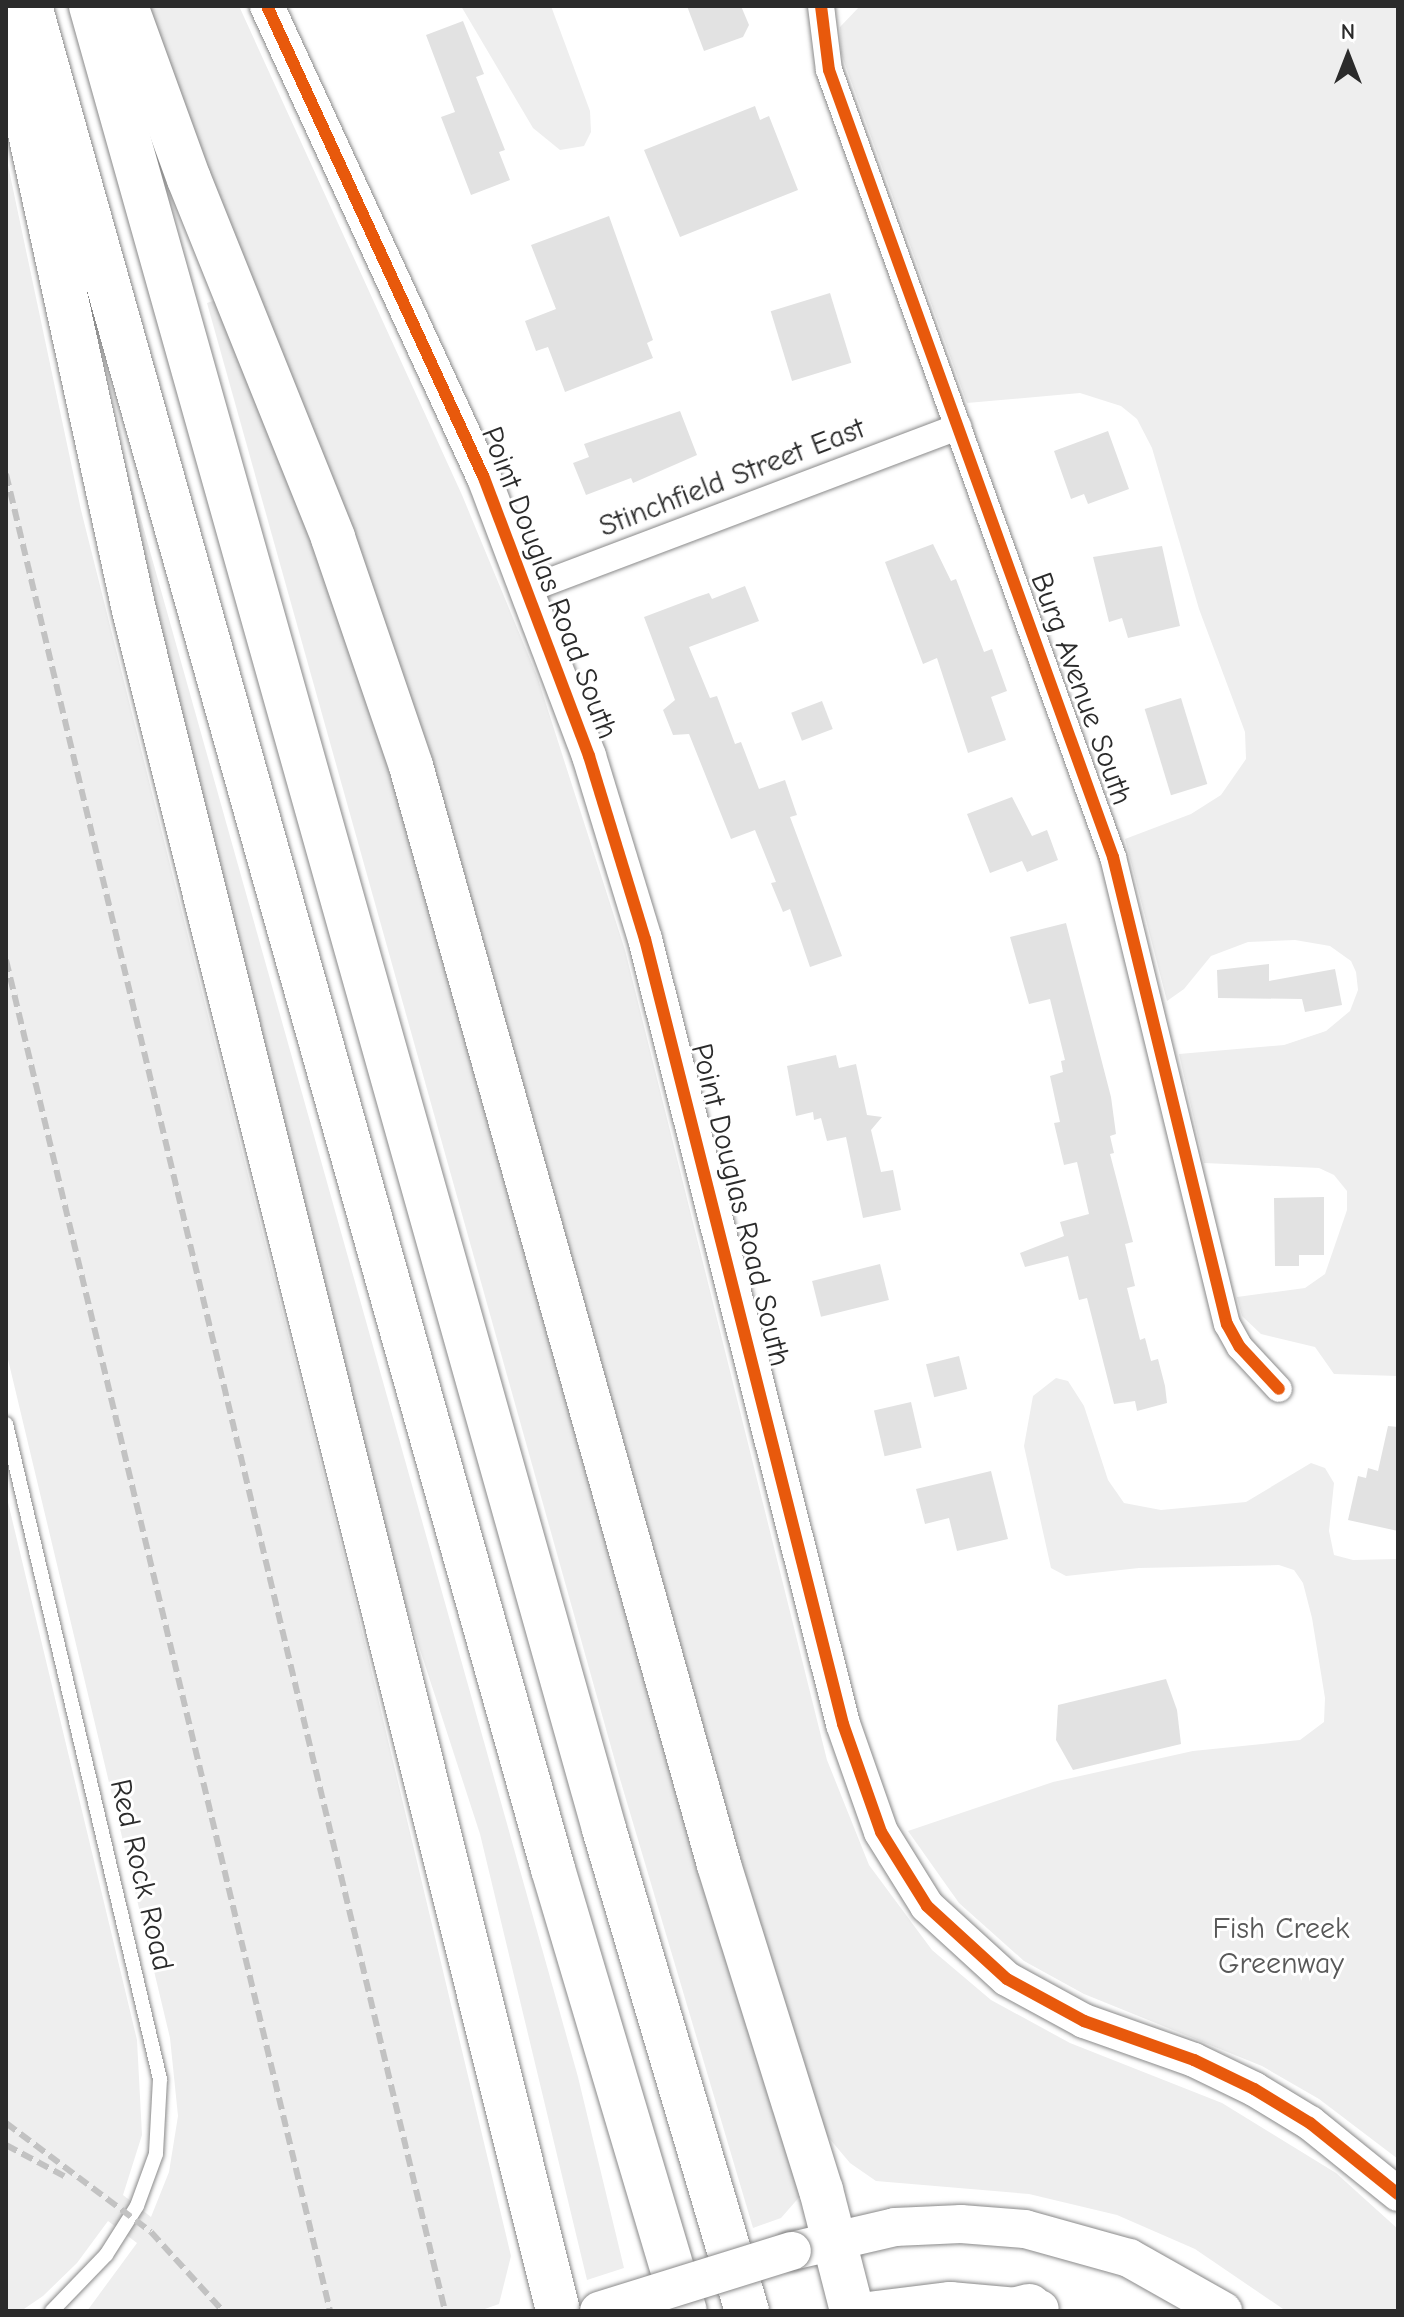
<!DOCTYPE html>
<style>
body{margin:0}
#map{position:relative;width:1404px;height:2317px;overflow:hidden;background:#fff;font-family:"Comic Neue",sans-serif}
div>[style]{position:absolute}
.built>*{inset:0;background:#eee}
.building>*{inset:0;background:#e2e2e2;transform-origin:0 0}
.roads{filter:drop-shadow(0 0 2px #8a8a8a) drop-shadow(0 0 2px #8a8a8a)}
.service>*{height:14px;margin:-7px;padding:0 7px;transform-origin:7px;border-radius:7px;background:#fff}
.minor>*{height:26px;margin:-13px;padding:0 13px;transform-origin:13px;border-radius:13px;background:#fff}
.tertiary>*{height:34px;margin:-17px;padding:0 17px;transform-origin:17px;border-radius:17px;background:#fff}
.secondary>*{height:38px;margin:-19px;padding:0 19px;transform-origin:19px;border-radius:19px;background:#fff}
.motorway>*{height:44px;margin:-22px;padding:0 22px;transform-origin:22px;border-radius:22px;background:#fff}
.rail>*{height:6px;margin-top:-3px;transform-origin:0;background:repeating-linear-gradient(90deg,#c2c2c2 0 12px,transparent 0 18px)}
.bridges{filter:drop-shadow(0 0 2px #8a8a8a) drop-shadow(0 0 2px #8a8a8a)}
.secondary-bridge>*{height:38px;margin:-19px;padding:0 19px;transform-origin:19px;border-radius:19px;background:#fff}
.cycleway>*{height:12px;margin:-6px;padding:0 6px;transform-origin:6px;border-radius:6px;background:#e8590c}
span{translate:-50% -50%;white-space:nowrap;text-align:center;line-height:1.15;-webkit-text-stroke:6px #fff;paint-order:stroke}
.street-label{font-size:30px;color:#2b2b2b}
.park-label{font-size:30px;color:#585858}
.frame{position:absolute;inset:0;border:8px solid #2b2b2b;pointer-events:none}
.north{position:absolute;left:1308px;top:16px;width:80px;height:80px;-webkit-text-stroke:6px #fff;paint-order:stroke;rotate:0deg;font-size:22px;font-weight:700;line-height:32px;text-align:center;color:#2b2b2b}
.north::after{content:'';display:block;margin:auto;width:28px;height:36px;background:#2b2b2b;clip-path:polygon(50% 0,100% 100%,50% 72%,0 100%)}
</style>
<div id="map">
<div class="built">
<i style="clip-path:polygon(141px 6px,239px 6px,462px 495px,537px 676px,625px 950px,827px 1760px,869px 1865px,932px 1950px,991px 2000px,1070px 2043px,1222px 2103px,1336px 2173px,1398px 2229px,1398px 2311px,1286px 2311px,1195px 2249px,1117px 2215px,1029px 2194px,876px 2181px,850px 2163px,813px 2119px,525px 1119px)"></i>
<i style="clip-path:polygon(461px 6px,551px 6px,590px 111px,591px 132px,584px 146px,560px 150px,533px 128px)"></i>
<i style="clip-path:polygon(860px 6px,1398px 6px,1398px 1376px,1334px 1374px,1315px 1347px,1261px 1334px,1242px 1316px,1237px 1297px,1305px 1288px,1325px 1274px,1347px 1210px,1347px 1191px,1334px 1175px,1319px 1168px,1204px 1163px,1179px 1054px,1284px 1045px,1326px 1031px,1350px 1011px,1358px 990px,1356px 972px,1351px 961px,1330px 946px,1295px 940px,1248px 942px,1211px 956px,1184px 989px,1167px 1001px,1125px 839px,1191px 814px,1221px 795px,1246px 759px,1245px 732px,1199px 609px,1152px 448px,1137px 419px,1121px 406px,1080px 393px,967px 403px,841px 53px,840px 27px)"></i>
<i style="clip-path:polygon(6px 156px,81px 510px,351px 1585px,511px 2256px,499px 2304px,479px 2311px,87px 2311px,137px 2243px,108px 2221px,77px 2263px,43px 2296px,21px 2311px,6px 2311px,6px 1494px,137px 2040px,142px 2135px,123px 2195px,151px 2217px,169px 2172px,178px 2116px,170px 2038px,6px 1351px)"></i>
<i style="clip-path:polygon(222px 298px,361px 657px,802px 2194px,781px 2218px,753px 2228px,620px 1779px,207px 303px)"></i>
<i style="clip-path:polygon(116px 430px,578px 2077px,624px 2268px,587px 2280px,480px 1834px,387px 1548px,176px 701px)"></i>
<i style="clip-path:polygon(1056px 1378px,1068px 1381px,1084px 1406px,1108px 1480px,1124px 1503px,1161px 1510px,1246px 1502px,1311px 1463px,1325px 1468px,1334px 1483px,1329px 1531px,1334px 1555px,1353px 1560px,1398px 1559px,1398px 2159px,1319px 2099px,1262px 2066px,1084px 1994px,1024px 1961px,959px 1903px,908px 1831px,1053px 1782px,1193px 1751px,1300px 1740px,1324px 1722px,1325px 1698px,1312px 1618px,1303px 1583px,1294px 1570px,1279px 1565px,1139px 1568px,1066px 1576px,1051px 1568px,1024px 1446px,1033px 1396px)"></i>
</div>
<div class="building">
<i style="clip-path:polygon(687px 6px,741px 6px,749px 25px,743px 37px,704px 51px)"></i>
<i style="clip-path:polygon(463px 21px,484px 74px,476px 77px,505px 150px,499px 152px,510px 180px,471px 195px,441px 117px,455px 112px,426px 35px)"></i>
<i style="clip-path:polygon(755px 106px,760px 120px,769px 116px,798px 190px,680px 237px,644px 150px)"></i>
<i style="clip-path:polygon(609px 216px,653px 340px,647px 343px,653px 358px,565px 392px,548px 347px,536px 351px,525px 321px,556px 309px,531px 245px)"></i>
<i style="left:830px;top:293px;width:73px;height:62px;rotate:73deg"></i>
<i style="clip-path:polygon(680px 411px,697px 455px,633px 483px,631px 478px,586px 495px,573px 463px,589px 457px,584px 444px)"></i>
<i style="clip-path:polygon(1108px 431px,1129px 489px,1088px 504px,1084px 494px,1071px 499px,1054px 451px)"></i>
<i style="clip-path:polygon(933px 544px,951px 581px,956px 579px,984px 652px,992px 649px,1007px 691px,991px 697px,1006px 740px,968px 753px,937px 658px,923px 664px,885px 562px)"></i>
<i style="clip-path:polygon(1162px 546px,1180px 626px,1128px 638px,1122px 618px,1109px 622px,1093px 557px)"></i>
<i style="clip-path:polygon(745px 586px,759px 621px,689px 647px,710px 698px,717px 696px,735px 744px,741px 742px,759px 789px,785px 780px,797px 815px,790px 817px,842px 956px,810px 967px,790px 909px,783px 912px,771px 883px,776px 882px,755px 830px,731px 839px,689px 734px,673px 735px,663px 710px,675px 700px,644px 617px,697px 597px,709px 593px,712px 599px)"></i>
<i style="left:1181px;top:698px;width:90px;height:38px;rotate:73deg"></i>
<i style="left:822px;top:701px;width:30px;height:33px;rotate:69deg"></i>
<i style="clip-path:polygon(1012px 797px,1032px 836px,1047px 830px,1058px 860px,1027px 872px,1022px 861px,990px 873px,967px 814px)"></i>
<i style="clip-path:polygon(1066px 923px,1111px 1097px,1116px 1134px,1110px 1136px,1114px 1153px,1110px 1154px,1133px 1242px,1125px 1244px,1135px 1286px,1127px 1288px,1140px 1340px,1145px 1338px,1151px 1361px,1158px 1359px,1165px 1386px,1167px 1403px,1137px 1411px,1135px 1401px,1114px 1404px,1087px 1298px,1079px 1300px,1068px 1256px,1025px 1267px,1020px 1253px,1064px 1236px,1060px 1222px,1089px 1214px,1077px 1162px,1064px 1165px,1054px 1123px,1060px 1122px,1050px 1076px,1063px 1072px,1061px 1061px,1065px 1060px,1050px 999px,1029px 1004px,1010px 937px)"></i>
<i style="clip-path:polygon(1269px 964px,1269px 981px,1335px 969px,1342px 1005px,1305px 1012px,1302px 999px,1218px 998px,1217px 970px)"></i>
<i style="clip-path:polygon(836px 1055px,839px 1068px,856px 1064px,867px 1115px,882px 1117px,871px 1130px,881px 1172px,893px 1170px,901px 1210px,863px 1218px,846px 1137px,827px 1141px,821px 1118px,814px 1120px,813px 1112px,796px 1116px,787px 1066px)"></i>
<i style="clip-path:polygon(1324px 1197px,1324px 1255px,1299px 1255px,1299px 1266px,1275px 1266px,1274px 1198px)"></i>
<i style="left:880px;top:1264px;width:37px;height:70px;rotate:76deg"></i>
<i style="left:959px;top:1356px;width:34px;height:34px;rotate:76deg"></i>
<i style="left:911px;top:1402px;width:47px;height:38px;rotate:77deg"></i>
<i style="clip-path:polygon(1388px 1426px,1398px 1427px,1398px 1531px,1348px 1520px,1358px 1476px,1366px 1478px,1368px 1468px,1378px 1471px)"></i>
<i style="clip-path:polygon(991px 1471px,1008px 1539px,957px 1551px,949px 1518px,925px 1524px,916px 1489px)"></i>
<i style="clip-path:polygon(1166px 1679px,1177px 1710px,1181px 1744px,1073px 1770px,1056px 1740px,1058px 1705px)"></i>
</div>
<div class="roads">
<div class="service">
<i style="left:6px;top:1424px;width:673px;rotate:76.77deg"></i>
<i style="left:160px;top:2079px;width:75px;rotate:93.1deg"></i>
<i style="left:156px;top:2154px;width:55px;rotate:110.1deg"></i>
<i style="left:137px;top:2206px;width:58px;rotate:122.3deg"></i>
<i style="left:106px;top:2255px;width:78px;rotate:134deg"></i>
</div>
<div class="minor">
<i style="left:821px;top:6px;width:64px;rotate:82.9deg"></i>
<i style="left:829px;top:70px;width:837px;rotate:70.16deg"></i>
<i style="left:1113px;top:857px;width:481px;rotate:76.3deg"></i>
<i style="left:1227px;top:1324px;width:26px;rotate:61deg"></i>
<i style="left:1240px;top:1347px;width:57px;rotate:47.1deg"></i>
<i style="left:529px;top:589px;width:459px;rotate:-20.7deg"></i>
</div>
<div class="tertiary">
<i style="left:267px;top:6px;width:519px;rotate:65.31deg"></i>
<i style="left:484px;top:478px;width:297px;rotate:69.3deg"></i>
<i style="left:589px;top:756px;width:191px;rotate:73deg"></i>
<i style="left:645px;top:939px;width:810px;rotate:75.84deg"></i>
<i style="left:843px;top:1724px;width:114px;rotate:70.6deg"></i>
<i style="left:881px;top:1832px;width:87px;rotate:58.1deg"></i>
<i style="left:927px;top:1906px;width:108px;rotate:42.4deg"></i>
<i style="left:1007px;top:1979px;width:88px;rotate:28.6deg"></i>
<i style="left:1084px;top:2021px;width:117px;rotate:19.5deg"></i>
<i style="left:1194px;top:2060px;width:67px;rotate:25.8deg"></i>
<i style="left:1254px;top:2089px;width:66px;rotate:31.3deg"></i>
<i style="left:1310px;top:2123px;width:113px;rotate:38.9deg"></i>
</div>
<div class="secondary">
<i style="left:792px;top:2251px;width:106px;rotate:-13.1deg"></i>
<i style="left:895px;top:2227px;width:66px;rotate:-2.6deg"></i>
<i style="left:961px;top:2224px;width:64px;rotate:4.5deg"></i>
<i style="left:1025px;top:2229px;width:108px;rotate:15.6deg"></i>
<i style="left:1129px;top:2258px;width:108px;rotate:29.4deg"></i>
<i style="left:868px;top:2311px;width:83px;rotate:-7deg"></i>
<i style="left:950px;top:2301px;width:90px;rotate:5.1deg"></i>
</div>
<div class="motorway">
<i style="left:30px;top:6px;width:1935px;rotate:74.32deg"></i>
<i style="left:553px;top:1869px;width:461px;rotate:73.4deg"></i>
<i style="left:91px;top:6px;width:1894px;rotate:74.28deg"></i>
<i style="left:604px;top:1829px;width:503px;rotate:73.48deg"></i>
<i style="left:126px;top:6px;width:184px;rotate:70deg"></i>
<i style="left:189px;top:179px;width:387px;rotate:68.1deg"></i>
<i style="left:333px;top:538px;width:241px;rotate:71.1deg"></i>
<i style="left:411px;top:766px;width:1141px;rotate:74.34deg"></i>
<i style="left:719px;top:1865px;width:341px;rotate:72.6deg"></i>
<i style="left:821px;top:2190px;width:125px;rotate:75.6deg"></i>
<i style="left:6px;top:23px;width:601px;rotate:77.7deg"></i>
<i style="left:134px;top:610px;width:1753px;rotate:76deg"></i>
<i style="left:1009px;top:2311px;width:21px;rotate:-14deg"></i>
</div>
</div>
<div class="rail">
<i style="left:6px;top:474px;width:1889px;rotate:76.56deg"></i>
<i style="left:6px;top:960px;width:1389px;rotate:76.51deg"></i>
<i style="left:6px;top:2123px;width:181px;rotate:36.9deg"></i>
<i style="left:151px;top:2232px;width:107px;rotate:47.7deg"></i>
<i style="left:6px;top:2145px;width:66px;rotate:28.1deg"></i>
</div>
<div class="bridges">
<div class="secondary-bridge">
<i style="left:599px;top:2311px;width:202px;rotate:-17.3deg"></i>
</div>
</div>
<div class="cycleway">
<i style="left:267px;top:6px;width:519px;rotate:65.31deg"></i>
<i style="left:484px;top:478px;width:297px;rotate:69.3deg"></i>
<i style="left:589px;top:756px;width:191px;rotate:73deg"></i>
<i style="left:645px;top:939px;width:810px;rotate:75.84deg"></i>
<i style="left:843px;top:1724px;width:114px;rotate:70.6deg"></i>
<i style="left:881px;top:1832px;width:87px;rotate:58.1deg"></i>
<i style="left:927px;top:1906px;width:108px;rotate:42.4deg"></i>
<i style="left:1007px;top:1979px;width:88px;rotate:28.6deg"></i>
<i style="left:1084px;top:2021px;width:117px;rotate:19.5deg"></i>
<i style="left:1194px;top:2060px;width:67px;rotate:25.8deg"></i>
<i style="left:1254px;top:2089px;width:66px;rotate:31.3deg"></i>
<i style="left:1310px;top:2123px;width:113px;rotate:38.9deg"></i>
<i style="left:821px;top:6px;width:64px;rotate:82.9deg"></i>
<i style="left:829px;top:70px;width:837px;rotate:70.16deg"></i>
<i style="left:1113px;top:857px;width:481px;rotate:76.3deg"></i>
<i style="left:1227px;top:1324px;width:26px;rotate:61deg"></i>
<i style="left:1240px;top:1347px;width:57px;rotate:47.1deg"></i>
</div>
<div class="street-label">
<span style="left:732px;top:478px;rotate:-21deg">Stinchfield Street East</span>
<span style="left:549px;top:583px;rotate:69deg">Point Douglas Road South</span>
<span style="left:1081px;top:689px;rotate:70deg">Burg Avenue South</span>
<span style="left:740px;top:1205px;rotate:76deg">Point Douglas Road South</span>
<span style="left:141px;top:1875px;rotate:77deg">Red Rock Road</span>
</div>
<div class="park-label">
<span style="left:1281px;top:1946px">Fish Creek<br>Greenway</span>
</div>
<div class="frame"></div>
<div class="north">N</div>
</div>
